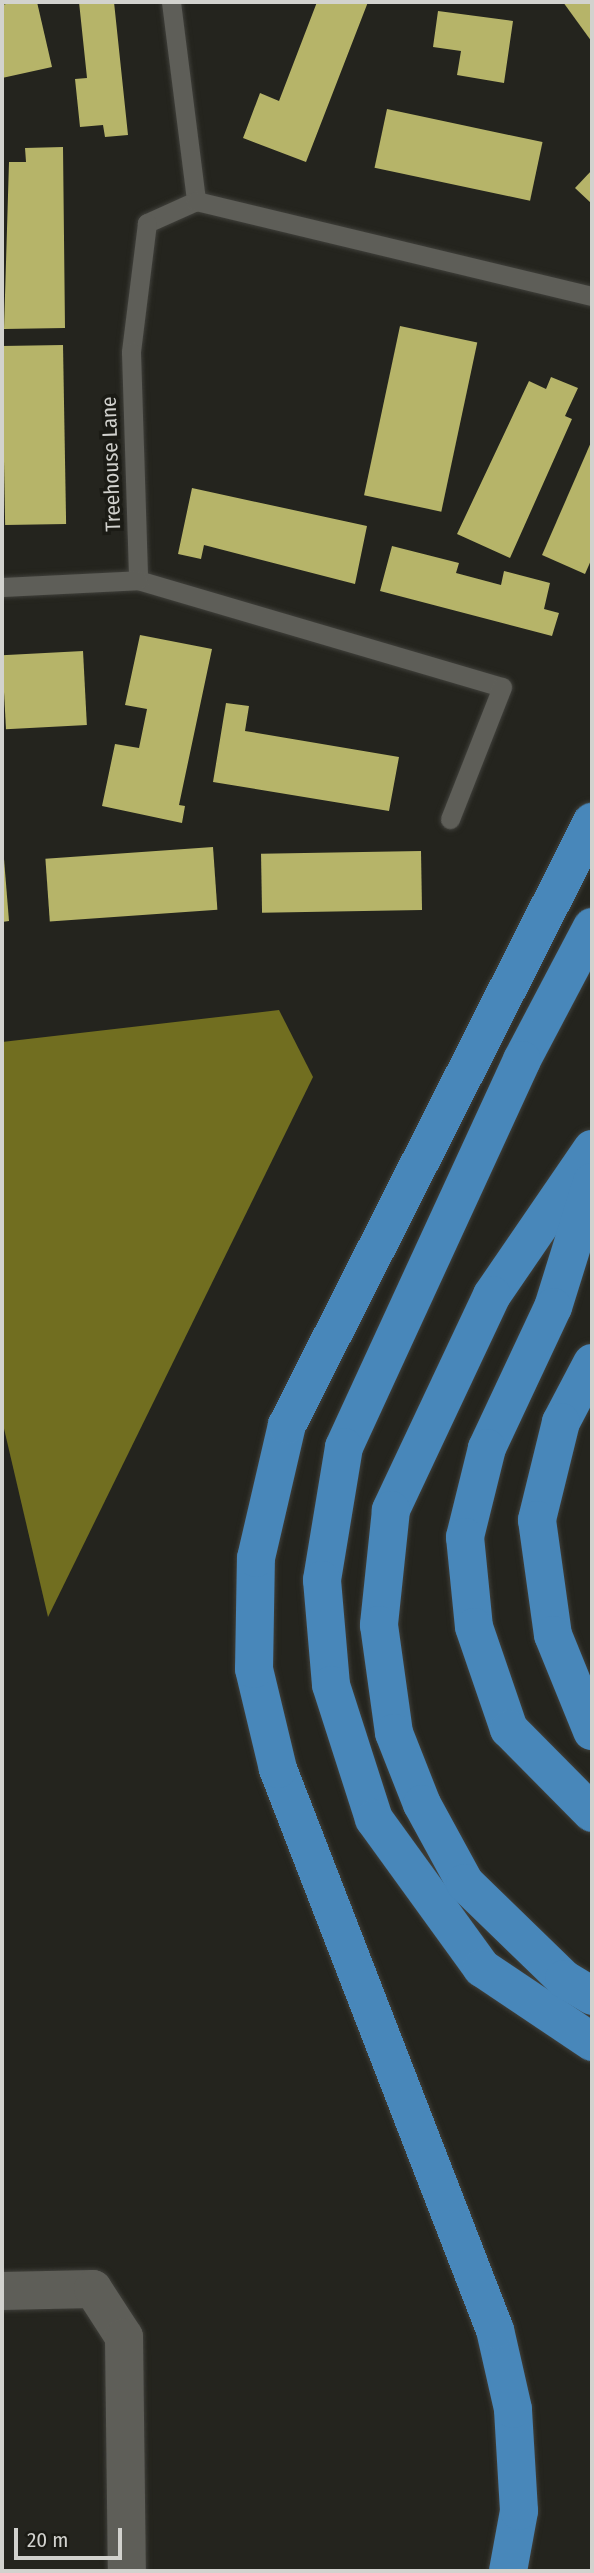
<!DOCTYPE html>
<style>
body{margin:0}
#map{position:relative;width:594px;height:2573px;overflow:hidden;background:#24241e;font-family:"Fira Sans Condensed",sans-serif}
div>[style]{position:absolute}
.water>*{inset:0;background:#716e20}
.building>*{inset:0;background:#b6b469;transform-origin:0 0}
.roads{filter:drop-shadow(0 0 2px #40403b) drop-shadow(0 0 2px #40403b)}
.service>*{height:19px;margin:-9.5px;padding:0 9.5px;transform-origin:9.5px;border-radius:9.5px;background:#5e5e58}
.minor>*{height:38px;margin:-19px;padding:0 19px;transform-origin:19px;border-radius:19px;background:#5e5e58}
.motorway>*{height:38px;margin:-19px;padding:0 19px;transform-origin:19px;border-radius:19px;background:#4887ba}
span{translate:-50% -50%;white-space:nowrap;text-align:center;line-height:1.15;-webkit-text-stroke:7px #1b1b15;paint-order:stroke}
.street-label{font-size:21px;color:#d2d2ce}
.frame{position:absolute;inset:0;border:4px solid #d2d2ce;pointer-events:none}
.scale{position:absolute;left:14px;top:2528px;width:108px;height:32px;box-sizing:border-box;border:4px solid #d2d2ce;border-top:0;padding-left:9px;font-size:21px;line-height:24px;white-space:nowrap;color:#d2d2ce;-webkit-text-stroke:5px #1b1b15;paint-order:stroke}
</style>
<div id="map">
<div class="water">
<i style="clip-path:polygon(279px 1010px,313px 1077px,48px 1617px,2px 1420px,2px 1042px)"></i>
</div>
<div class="building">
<i style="clip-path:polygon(14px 2px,37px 2px,52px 67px,2px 78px,2px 5px)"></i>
<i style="clip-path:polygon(79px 2px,114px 2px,128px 135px,105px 137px,103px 125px,80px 127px,75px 79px,87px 78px)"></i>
<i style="clip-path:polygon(317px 2px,368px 2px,306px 162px,243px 138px,260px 93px,279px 101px)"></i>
<i style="clip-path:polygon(563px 2px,592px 2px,592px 42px)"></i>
<i style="clip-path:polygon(438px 11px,513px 21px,504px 83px,457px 75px,461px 51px,433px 47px)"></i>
<i style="left:387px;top:109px;width:159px;height:60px;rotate:12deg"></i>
<i style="clip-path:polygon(63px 147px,65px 328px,4px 329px,9px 162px,26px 162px,25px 148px)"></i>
<i style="clip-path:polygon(592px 170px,592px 204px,575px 188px)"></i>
<i style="left:400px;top:326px;width:79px;height:173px;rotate:12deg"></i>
<i style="left:63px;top:345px;width:179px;height:61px;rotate:89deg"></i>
<i style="clip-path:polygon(551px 377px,578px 388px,565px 416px,572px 419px,510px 558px,457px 534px,529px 381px,546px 389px)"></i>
<i style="clip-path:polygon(592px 440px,592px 558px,585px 574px,542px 555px)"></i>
<i style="clip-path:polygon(192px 488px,367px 526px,355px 584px,204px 545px,201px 559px,178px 554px)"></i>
<i style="clip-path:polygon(392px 546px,459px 563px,456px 573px,501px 585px,504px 571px,550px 583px,544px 609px,559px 613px,552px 636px,380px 591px)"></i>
<i style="clip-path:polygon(140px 635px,212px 649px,179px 805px,185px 806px,182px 823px,102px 806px,115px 744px,139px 748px,147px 709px,125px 705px)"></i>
<i style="left:83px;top:651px;width:74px;height:81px;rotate:87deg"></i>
<i style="clip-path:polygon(226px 703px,249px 706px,245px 731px,399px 757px,389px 811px,213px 782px)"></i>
<i style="left:213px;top:847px;width:63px;height:168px;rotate:86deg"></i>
<i style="left:421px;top:851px;width:59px;height:160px;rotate:89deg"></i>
<i style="clip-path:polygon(4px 859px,9px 921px,2px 922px,2px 860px)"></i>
</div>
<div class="roads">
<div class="service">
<i style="left:171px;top:2px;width:201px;rotate:82.8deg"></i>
<i style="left:196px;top:201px;width:54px;rotate:155.8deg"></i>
<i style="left:147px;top:223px;width:130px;rotate:97.1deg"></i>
<i style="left:131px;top:352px;width:228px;rotate:88.2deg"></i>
<i style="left:138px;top:580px;width:379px;rotate:16.4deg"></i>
<i style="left:502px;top:687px;width:142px;rotate:111.5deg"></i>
<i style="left:196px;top:201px;width:407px;rotate:13.5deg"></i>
<i style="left:2px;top:587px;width:136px;rotate:-2.9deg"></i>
</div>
<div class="minor">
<i style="left:2px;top:2291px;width:91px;rotate:-1.3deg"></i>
<i style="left:93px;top:2289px;width:57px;rotate:57.1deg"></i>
<i style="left:124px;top:2337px;width:234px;rotate:89.3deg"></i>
</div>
<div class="motorway">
<i style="left:592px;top:927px;width:150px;rotate:117.8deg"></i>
<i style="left:522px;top:1060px;width:426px;rotate:114.7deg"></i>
<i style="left:344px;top:1447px;width:135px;rotate:99.4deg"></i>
<i style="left:322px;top:1580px;width:105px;rotate:85.1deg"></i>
<i style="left:331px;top:1685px;width:141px;rotate:72.2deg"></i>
<i style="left:374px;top:1819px;width:184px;rotate:54.1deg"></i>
<i style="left:482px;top:1968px;width:133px;rotate:33.9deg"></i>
<i style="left:592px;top:1149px;width:177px;rotate:124.4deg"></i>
<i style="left:492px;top:1295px;width:238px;rotate:115.2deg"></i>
<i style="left:391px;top:1510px;width:116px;rotate:96deg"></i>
<i style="left:379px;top:1625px;width:109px;rotate:82.1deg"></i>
<i style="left:394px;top:1733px;width:76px;rotate:68.5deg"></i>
<i style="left:422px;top:1804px;width:90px;rotate:61.4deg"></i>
<i style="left:465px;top:1883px;width:138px;rotate:44.1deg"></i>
<i style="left:564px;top:1979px;width:33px;rotate:31deg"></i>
<i style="left:592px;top:1182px;width:131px;rotate:107.3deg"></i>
<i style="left:553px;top:1307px;width:156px;rotate:115.1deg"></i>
<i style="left:487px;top:1448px;width:92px;rotate:103.9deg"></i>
<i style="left:465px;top:1537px;width:90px;rotate:84.3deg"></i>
<i style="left:474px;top:1627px;width:108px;rotate:71.1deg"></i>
<i style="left:509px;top:1729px;width:118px;rotate:45.3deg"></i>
<i style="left:592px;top:1363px;width:67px;rotate:117.7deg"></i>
<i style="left:561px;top:1422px;width:101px;rotate:103.8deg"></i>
<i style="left:537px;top:1520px;width:116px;rotate:82.1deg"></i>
<i style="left:553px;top:1635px;width:104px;rotate:67.9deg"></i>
<i style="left:508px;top:2571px;width:61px;rotate:-79.6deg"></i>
<i style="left:519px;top:2511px;width:102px;rotate:-93.4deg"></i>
<i style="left:513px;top:2409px;width:81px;rotate:-102.8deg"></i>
<i style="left:495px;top:2330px;width:602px;rotate:-111.15deg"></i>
<i style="left:278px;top:1769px;width:103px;rotate:-103.5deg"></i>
<i style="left:254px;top:1669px;width:111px;rotate:-89deg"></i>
<i style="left:256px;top:1558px;width:137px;rotate:-76.9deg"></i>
<i style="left:287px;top:1425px;width:676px;rotate:-63.17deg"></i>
</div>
</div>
<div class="street-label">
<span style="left:111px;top:464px;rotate:-92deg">Treehouse Lane</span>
</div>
<div class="frame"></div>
<div class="scale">20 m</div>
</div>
